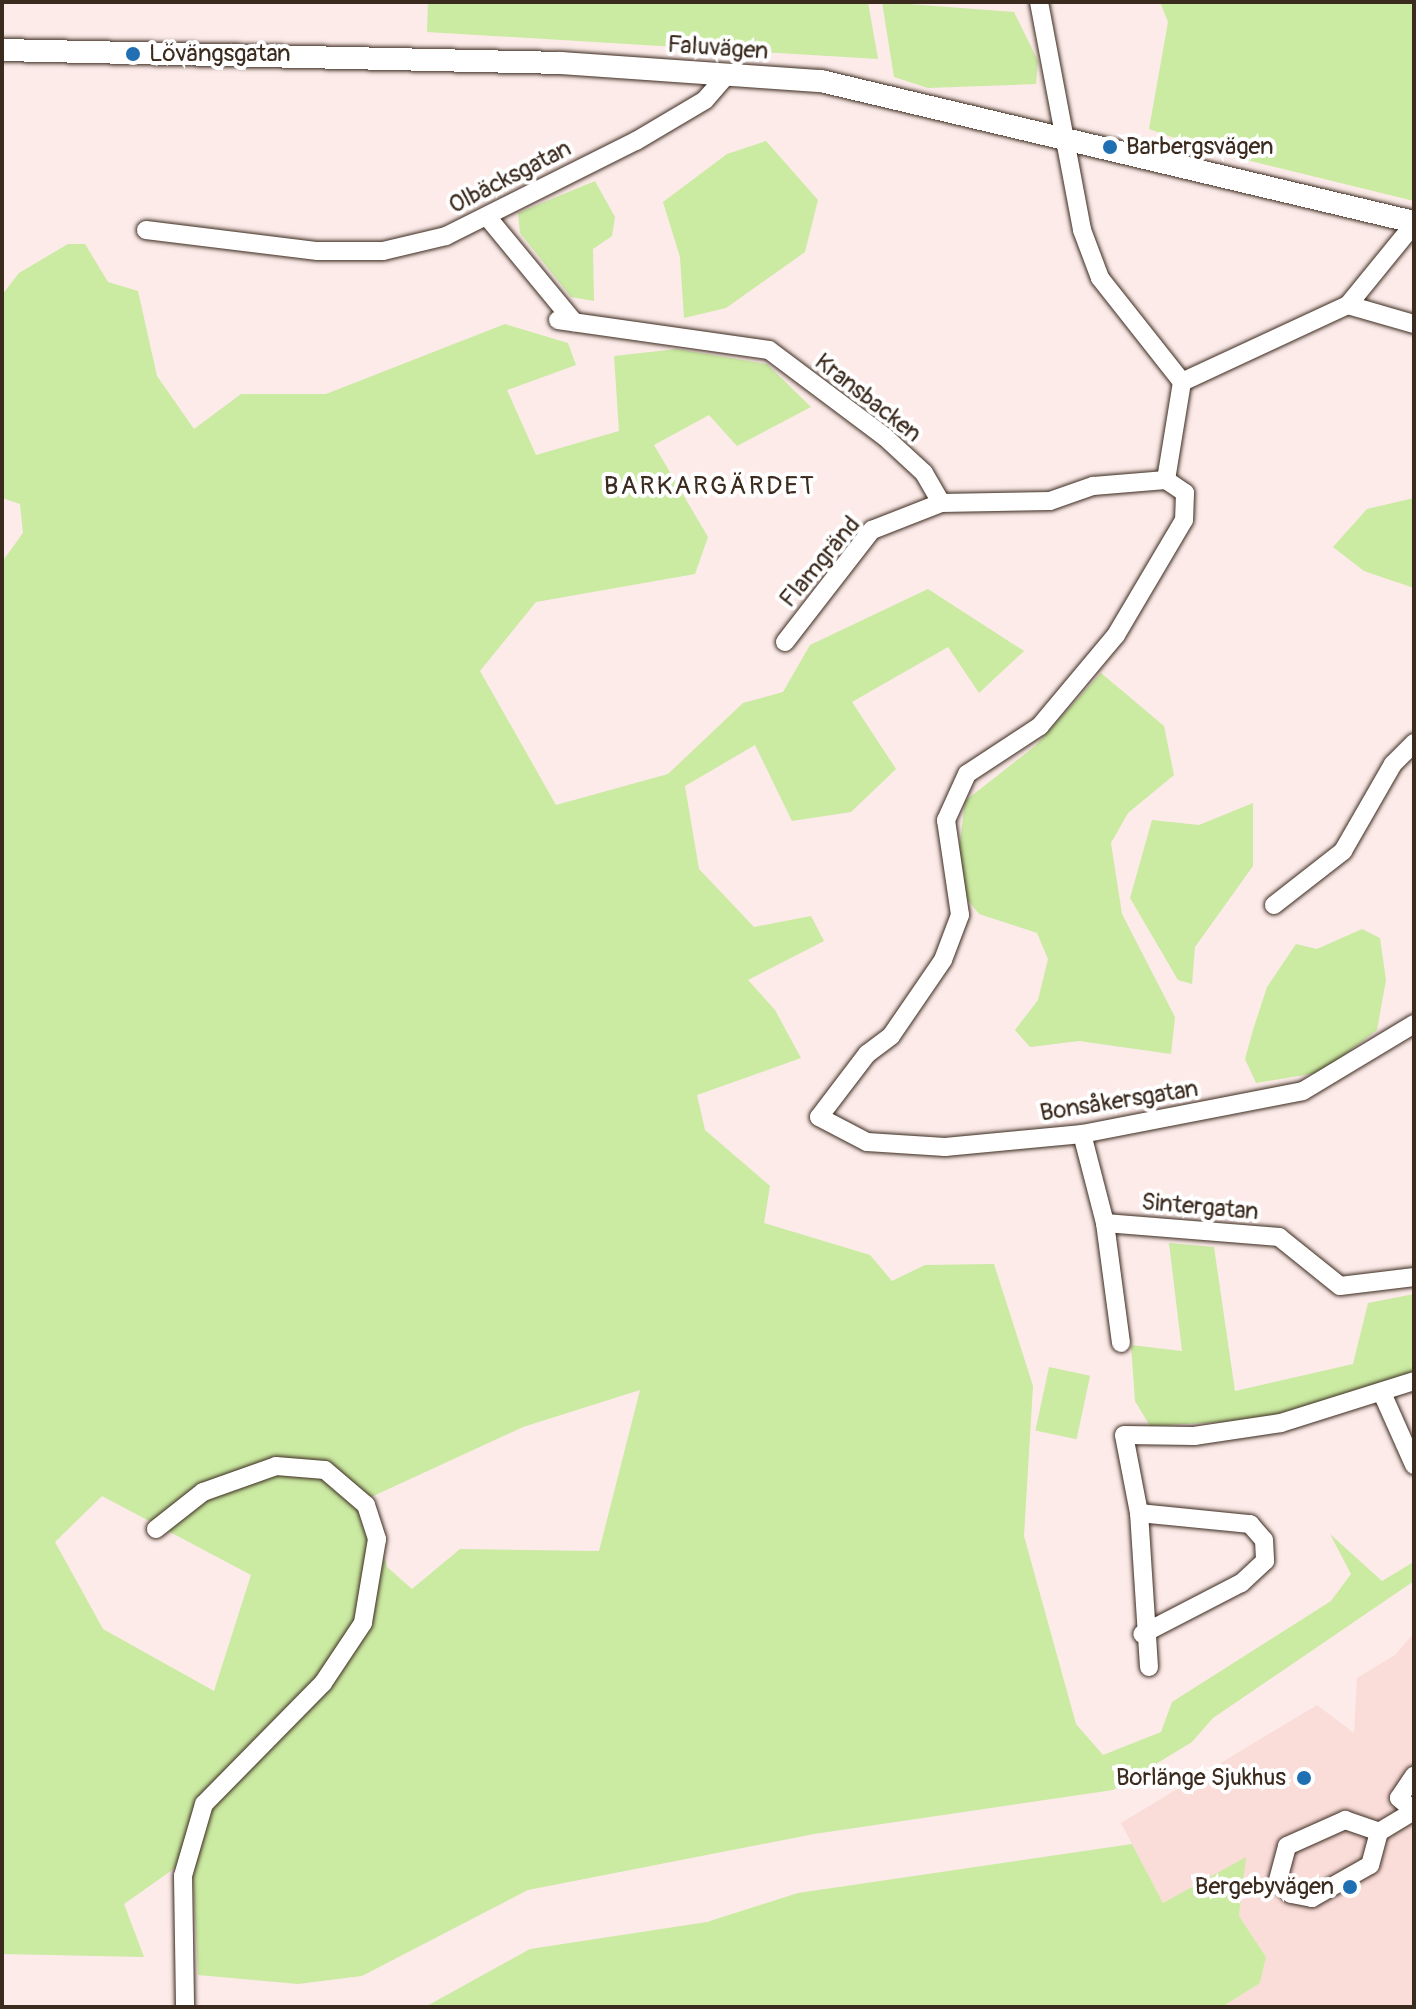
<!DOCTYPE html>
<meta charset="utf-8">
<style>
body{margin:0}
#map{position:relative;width:1416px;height:2009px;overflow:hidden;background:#fcebe9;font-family:Pangolin,sans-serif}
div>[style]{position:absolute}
.built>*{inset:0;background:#faddd9}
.green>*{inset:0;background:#cbeaa2;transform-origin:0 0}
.roads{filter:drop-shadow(0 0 2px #3b2a1e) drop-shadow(0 0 2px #3b2a1e)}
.minor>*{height:18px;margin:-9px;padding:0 9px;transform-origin:9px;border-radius:9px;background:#fff}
.tertiary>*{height:22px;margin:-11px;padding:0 11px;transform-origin:11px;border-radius:11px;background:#fff}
.dots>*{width:22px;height:22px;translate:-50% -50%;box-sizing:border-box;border:4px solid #fff;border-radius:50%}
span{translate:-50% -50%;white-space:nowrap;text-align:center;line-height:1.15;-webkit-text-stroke:8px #fff;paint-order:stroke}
.street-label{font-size:24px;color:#3b2a1e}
.poi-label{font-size:24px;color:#3b2a1e}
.left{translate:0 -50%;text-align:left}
.right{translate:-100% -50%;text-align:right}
.neighbourhood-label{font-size:26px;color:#3b2a1e;letter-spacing:2px}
.frame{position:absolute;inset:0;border:4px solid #3b2a1e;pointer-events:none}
</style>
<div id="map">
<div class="built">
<i style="clip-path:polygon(1414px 1633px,1414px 2007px,1222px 2007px,1260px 1983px,1266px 1957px,1239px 1917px,1245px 1858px,1163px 1903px,1121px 1823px,1317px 1705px,1354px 1733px,1357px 1678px,1395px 1655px)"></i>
</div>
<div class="green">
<i style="clip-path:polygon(428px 2px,868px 2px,878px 59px,427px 32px)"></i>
<i style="clip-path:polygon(882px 2px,1014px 12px,1038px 61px,1036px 84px,928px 88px,894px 77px)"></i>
<i style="clip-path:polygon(1160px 2px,1414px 2px,1414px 201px,1214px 152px,1149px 129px,1168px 22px)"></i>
<i style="clip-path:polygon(766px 141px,818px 200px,805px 252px,726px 308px,684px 318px,680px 257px,663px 202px,727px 154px)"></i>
<i style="clip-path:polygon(595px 181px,615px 217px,612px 236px,593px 249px,594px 301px,571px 297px,520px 233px,518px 213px)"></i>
<i style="clip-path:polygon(evenodd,68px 244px,85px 244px,108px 282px,138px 291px,157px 376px,194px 429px,241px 394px,326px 394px,505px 324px,568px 343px,576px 365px,507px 390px,536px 455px,619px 431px,614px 356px,677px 349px,767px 364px,811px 407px,737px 446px,709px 415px,654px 445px,708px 537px,695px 574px,536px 602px,480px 671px,556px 805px,668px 774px,743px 703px,783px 692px,810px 645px,928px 589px,1024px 651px,979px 693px,948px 647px,852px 702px,896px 769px,851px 812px,792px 821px,755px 745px,685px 786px,699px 869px,754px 927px,811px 916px,824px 941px,748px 980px,775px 1010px,801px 1058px,697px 1095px,705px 1130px,770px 1186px,764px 1223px,870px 1255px,892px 1281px,925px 1265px,994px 1264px,1033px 1386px,1024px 1536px,1076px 1724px,1103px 1755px,1161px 1732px,1172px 1702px,1331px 1601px,1351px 1574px,1330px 1534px,1382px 1581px,1412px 1563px,1414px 1581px,1213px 1718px,1192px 1742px,1113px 1790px,814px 1834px,528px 1890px,362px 1976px,298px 1984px,198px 1975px,192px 1856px,124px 1904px,144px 1957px,2px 1954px,2px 562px,23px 533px,20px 504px,2px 498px,2px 295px,19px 273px,68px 244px,640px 1390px,599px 1551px,460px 1549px,412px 1589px,387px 1567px,369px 1498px,523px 1427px,640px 1390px,68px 244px,102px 1496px,251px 1575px,214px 1691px,103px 1629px,55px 1542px,102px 1496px)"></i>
<i style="clip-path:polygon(1414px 498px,1414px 588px,1364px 571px,1333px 547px,1367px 509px)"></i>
<i style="clip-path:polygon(1101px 673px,1164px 726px,1174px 775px,1128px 813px,1111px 843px,1122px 914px,1175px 1017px,1171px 1054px,1079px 1041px,1030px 1047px,1015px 1030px,1038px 1000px,1048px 959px,1037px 933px,979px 914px,963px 894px,958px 858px,965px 801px,1035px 746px)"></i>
<i style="clip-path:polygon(1253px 803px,1253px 866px,1195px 947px,1192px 984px,1178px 980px,1130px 898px,1152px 820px,1199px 825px)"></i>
<i style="clip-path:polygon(1362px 929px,1380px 938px,1386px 980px,1377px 1030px,1322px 1072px,1256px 1083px,1245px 1059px,1253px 1030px,1267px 987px,1296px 944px,1317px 949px)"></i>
<i style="clip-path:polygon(1169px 1243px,1214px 1247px,1235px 1391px,1353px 1364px,1368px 1303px,1414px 1294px,1414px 1374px,1278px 1419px,1150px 1426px,1135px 1401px,1131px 1345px,1182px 1351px)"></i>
<i style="left:1049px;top:1367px;width:42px;height:65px;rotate:12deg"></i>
<i style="clip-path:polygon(1132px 1844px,1163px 1903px,1246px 1857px,1239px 1916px,1266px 1957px,1260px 1983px,1222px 2007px,425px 2007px,530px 1949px,707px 1922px,798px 1893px)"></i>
</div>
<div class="roads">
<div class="minor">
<i style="left:1039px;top:2px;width:232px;rotate:79.3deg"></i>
<i style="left:1082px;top:230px;width:51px;rotate:69.4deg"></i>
<i style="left:1100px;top:278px;width:132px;rotate:51.7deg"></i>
<i style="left:1182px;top:382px;width:99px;rotate:99.3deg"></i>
<i style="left:1166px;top:480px;width:23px;rotate:34deg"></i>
<i style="left:1185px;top:493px;width:27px;rotate:92deg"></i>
<i style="left:1184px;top:520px;width:134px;rotate:120.6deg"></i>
<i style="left:1116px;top:635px;width:119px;rotate:129.9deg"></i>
<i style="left:1040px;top:726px;width:87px;rotate:146.7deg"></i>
<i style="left:967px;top:774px;width:51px;rotate:114.5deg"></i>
<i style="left:946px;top:820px;width:96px;rotate:81.6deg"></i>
<i style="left:960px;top:915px;width:48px;rotate:110.7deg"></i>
<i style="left:943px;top:960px;width:92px;rotate:124.4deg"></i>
<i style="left:891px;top:1036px;width:30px;rotate:143deg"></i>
<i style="left:867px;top:1054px;width:79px;rotate:127.3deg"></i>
<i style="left:819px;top:1117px;width:54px;rotate:27.5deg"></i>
<i style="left:867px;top:1142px;width:78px;rotate:3.7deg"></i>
<i style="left:945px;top:1147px;width:138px;rotate:-5.4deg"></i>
<i style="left:1082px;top:1134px;width:225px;rotate:-11deg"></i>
<i style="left:1303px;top:1091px;width:130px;rotate:-31.1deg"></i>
<i style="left:489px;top:219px;width:134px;rotate:50.5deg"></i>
<i style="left:146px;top:230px;width:173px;rotate:7deg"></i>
<i style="left:318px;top:251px;width:65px"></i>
<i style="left:383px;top:251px;width:65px;rotate:-13.4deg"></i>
<i style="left:446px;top:236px;width:212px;rotate:-26.6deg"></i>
<i style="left:636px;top:141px;width:80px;rotate:-30.7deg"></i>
<i style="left:705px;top:100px;width:35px;rotate:-49deg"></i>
<i style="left:1348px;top:305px;width:69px;rotate:16.1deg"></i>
<i style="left:558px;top:320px;width:213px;rotate:8.1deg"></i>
<i style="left:769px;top:350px;width:145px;rotate:36.9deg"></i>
<i style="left:885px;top:437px;width:53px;rotate:42.7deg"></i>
<i style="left:924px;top:473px;width:34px;rotate:60deg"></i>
<i style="left:941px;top:503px;width:109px;rotate:-1.1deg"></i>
<i style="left:1050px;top:501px;width:46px;rotate:-19.2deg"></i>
<i style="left:1093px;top:486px;width:73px;rotate:-4.7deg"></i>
<i style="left:1182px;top:382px;width:183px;rotate:-24.9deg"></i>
<i style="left:1348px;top:305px;width:104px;rotate:-50.8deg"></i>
<i style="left:785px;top:642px;width:142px;rotate:-52.2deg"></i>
<i style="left:872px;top:530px;width:74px;rotate:-21.4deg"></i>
<i style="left:1274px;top:905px;width:88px;rotate:-38deg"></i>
<i style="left:1343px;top:851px;width:100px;rotate:-60.1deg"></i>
<i style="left:1393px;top:764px;width:30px;rotate:-45deg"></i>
<i style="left:1082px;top:1134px;width:92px;rotate:75.5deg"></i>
<i style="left:1105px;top:1223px;width:175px;rotate:4.6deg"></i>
<i style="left:1279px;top:1237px;width:78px;rotate:38.8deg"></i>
<i style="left:1340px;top:1286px;width:75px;rotate:-6.9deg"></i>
<i style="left:1105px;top:1223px;width:121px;rotate:82.4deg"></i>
<i style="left:1382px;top:1393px;width:79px;rotate:66deg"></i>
<i style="left:1139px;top:1513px;width:112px;rotate:5.7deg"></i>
<i style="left:1250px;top:1524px;width:21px;rotate:49deg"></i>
<i style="left:1264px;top:1540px;width:21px;rotate:87deg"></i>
<i style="left:1265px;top:1561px;width:33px;rotate:137deg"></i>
<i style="left:1241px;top:1583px;width:111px;rotate:152.7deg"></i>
<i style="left:156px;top:1529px;width:60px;rotate:-38.2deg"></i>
<i style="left:203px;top:1492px;width:77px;rotate:-19.6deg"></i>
<i style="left:276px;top:1466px;width:49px;rotate:4.7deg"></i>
<i style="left:325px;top:1470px;width:54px;rotate:40.5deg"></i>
<i style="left:366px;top:1505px;width:36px;rotate:72deg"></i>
<i style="left:377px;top:1539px;width:85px;rotate:99.5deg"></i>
<i style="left:363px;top:1623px;width:72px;rotate:123.7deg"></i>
<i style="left:323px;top:1683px;width:170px;rotate:134.5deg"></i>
<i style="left:204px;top:1804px;width:75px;rotate:106.3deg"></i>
<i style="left:183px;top:1876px;width:131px;rotate:89.1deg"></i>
<i style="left:1149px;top:1667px;width:154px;rotate:-93.7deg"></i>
<i style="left:1139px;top:1513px;width:79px;rotate:-100.9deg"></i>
<i style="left:1124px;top:1435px;width:70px;rotate:0.8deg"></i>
<i style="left:1194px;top:1436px;width:88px;rotate:-8.5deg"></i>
<i style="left:1281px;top:1423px;width:139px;rotate:-17.5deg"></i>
<i style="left:1414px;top:1811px;width:20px;rotate:-139deg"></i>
<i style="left:1399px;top:1798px;width:27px;rotate:-56deg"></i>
<i style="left:1345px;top:1820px;width:36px;rotate:19deg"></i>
<i style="left:1379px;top:1832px;width:34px;rotate:105deg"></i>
<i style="left:1370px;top:1865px;width:67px;rotate:150.4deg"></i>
<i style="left:1312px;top:1898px;width:21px;rotate:-169deg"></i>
<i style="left:1291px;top:1894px;width:19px;rotate:-133deg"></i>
<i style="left:1278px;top:1880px;width:35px;rotate:-75deg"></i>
<i style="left:1287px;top:1846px;width:64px;rotate:-24.1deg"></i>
<i style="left:1379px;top:1832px;width:41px;rotate:-31deg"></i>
</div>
<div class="tertiary">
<i style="left:2px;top:50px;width:559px;rotate:1.33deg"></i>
<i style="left:561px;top:63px;width:261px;rotate:4deg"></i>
<i style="left:821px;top:81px;width:610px;rotate:13.38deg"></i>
</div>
</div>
<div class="dots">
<i style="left:133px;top:54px;background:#1f6fb2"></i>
<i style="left:1110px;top:147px;background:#1f6fb2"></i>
<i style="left:1304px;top:1778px;background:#1f6fb2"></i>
<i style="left:1350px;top:1887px;background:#1f6fb2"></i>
</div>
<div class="street-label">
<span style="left:718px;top:48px;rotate:4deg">Faluvägen</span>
<span style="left:510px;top:177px;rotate:-27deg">Olbäcksgatan</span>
<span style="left:868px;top:398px;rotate:38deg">Kransbacken</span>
<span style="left:820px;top:562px;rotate:-50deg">Flamgränd</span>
<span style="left:1119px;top:1101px;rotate:-9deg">Bonsåkersgatan</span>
<span style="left:1200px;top:1207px;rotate:5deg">Sintergatan</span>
</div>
<div class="poi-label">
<span class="left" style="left:149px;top:54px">Lövängsgatan</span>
<span class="left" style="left:1126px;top:147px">Barbergsvägen</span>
<span class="right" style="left:1286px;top:1778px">Borlänge Sjukhus</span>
<span class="right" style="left:1334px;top:1887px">Bergebyvägen</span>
</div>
<div class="neighbourhood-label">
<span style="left:710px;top:487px">BARKARGÄRDET</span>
</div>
<div class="frame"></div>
</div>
